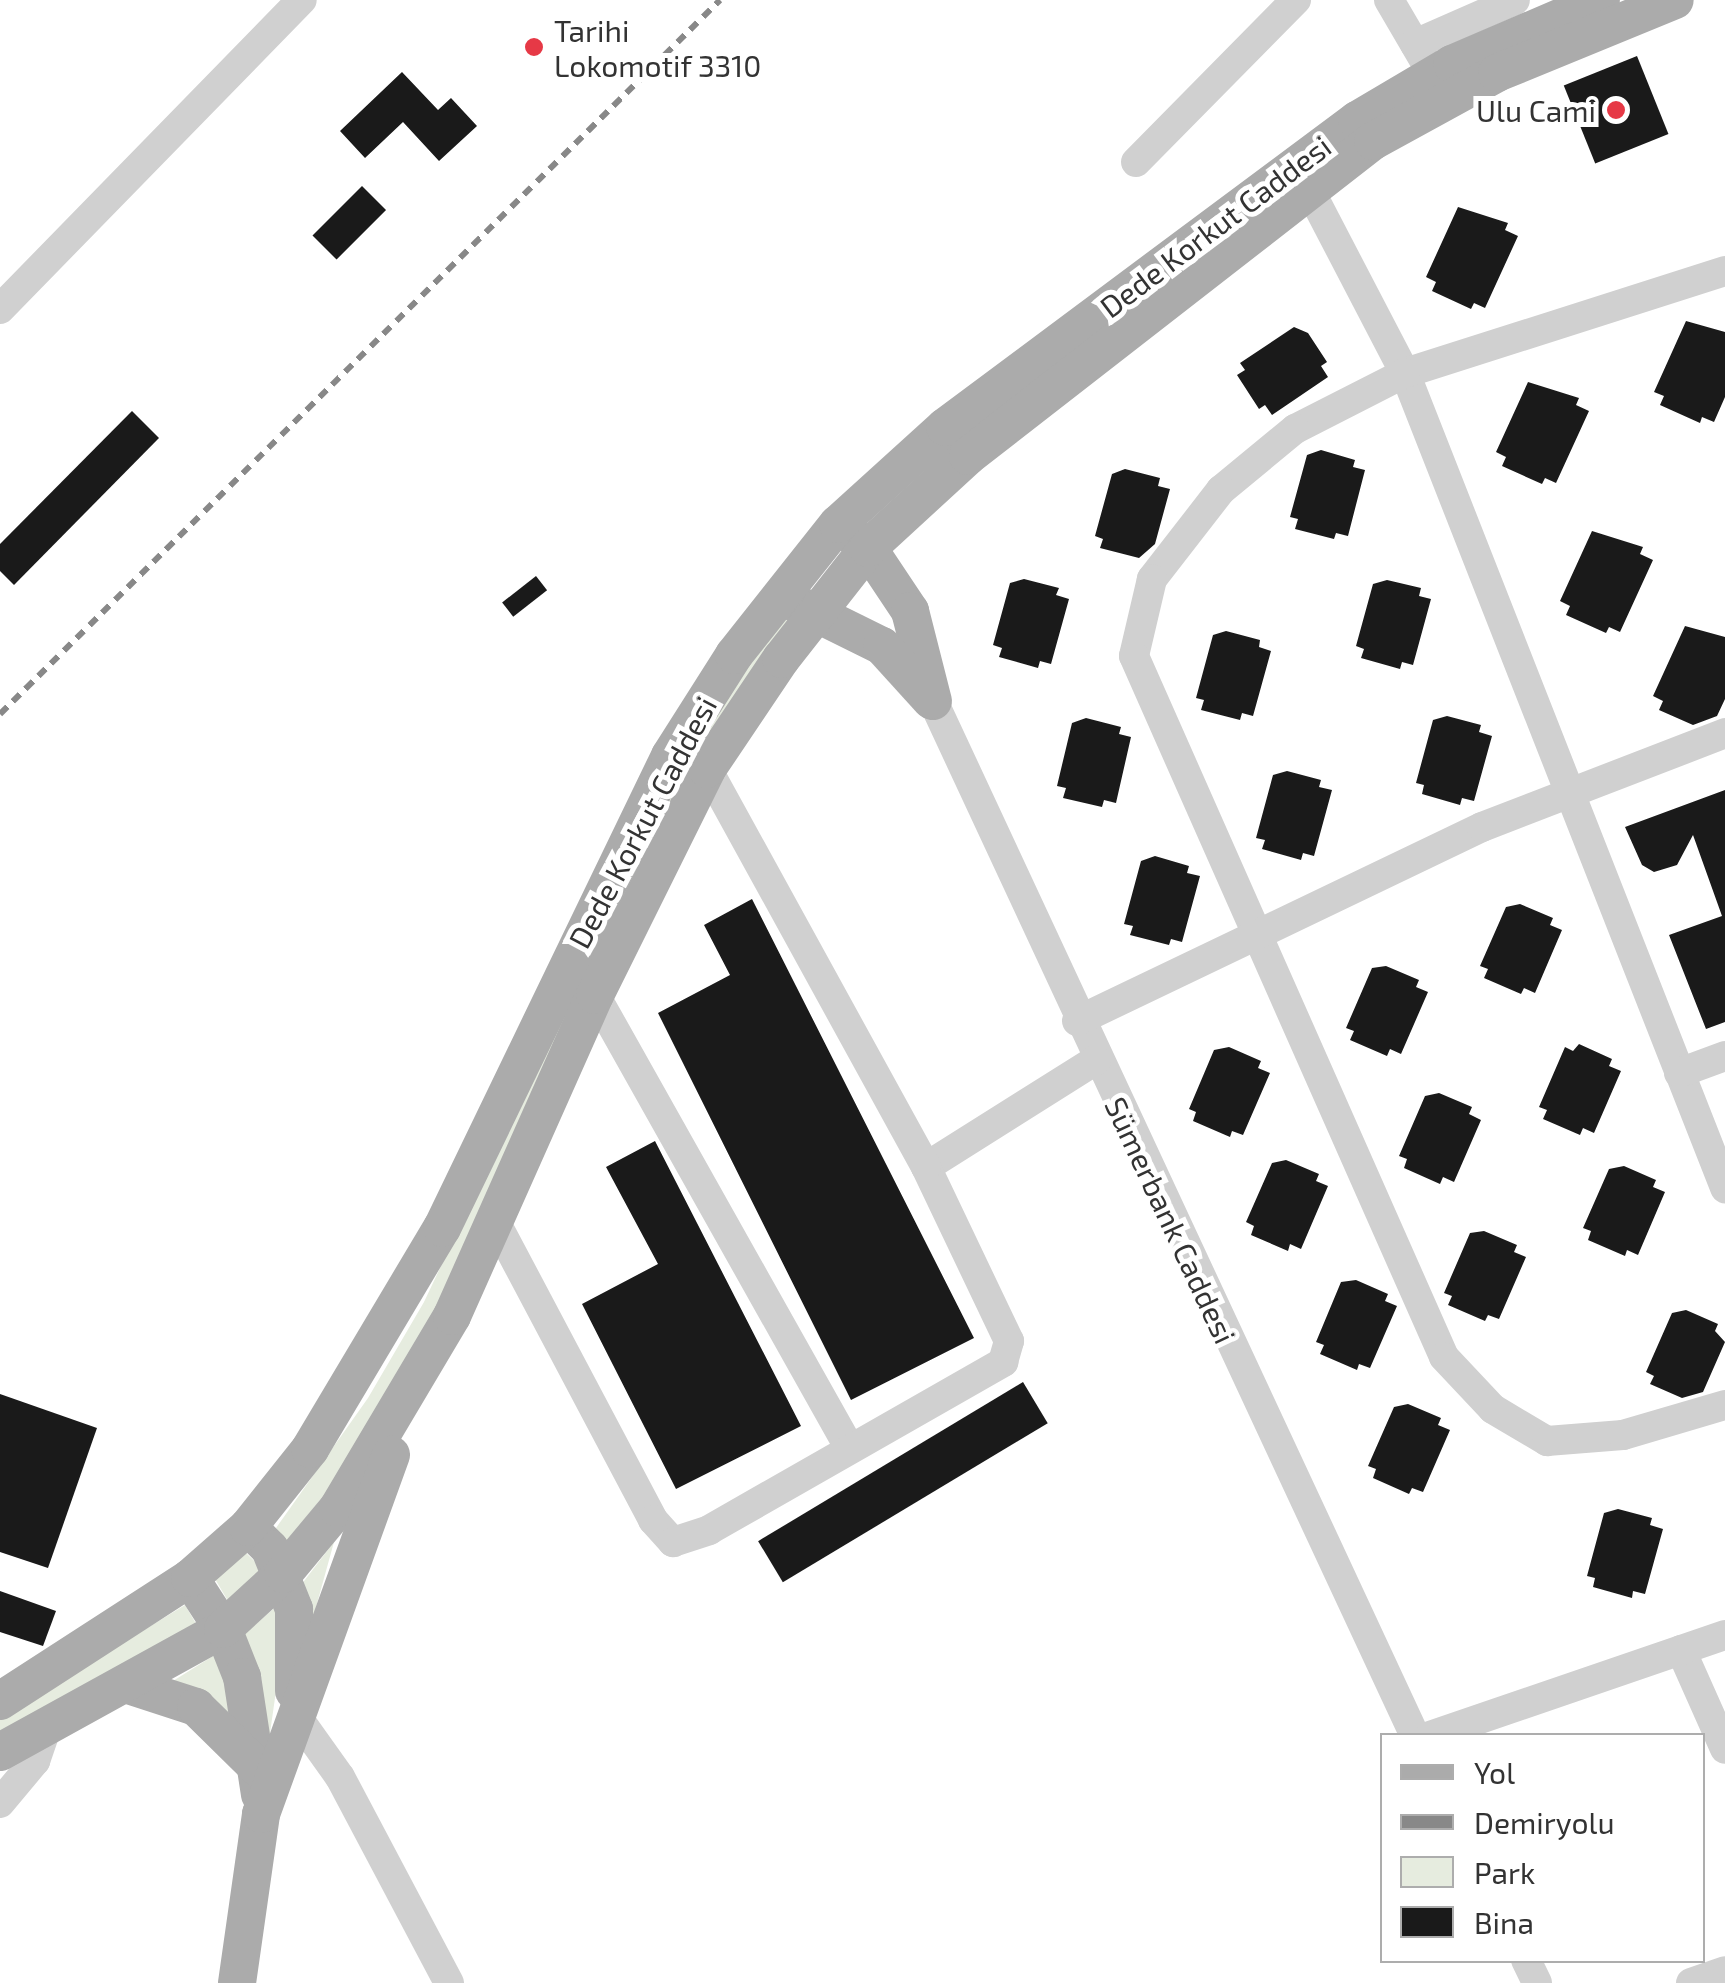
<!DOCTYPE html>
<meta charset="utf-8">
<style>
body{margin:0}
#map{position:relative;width:1725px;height:1983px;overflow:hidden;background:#fff;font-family:"Exo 2",sans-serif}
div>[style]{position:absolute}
.green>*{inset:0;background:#e6ecdf}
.building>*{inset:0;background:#1a1a1a;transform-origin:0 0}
.minor>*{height:30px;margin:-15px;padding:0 15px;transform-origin:15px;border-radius:15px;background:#d0d0d0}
.major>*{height:38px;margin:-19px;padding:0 19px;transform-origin:19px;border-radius:19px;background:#ababab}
.rail>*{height:6px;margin-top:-3px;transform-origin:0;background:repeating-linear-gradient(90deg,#888 0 10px,transparent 0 18px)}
.dots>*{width:28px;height:28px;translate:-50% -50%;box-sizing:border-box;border:5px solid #fff;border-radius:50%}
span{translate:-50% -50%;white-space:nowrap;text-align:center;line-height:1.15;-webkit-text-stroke:10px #fff;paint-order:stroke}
.poi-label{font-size:30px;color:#333}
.left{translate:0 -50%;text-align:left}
.right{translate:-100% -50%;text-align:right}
.street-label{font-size:30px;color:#333}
.legend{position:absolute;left:1380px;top:1733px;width:325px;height:230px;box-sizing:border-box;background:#fff;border:2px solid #adadad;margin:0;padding:12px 18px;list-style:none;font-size:30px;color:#333}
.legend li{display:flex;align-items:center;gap:20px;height:50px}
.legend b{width:50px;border:2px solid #adadad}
</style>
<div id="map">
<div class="green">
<i style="clip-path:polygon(784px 612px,793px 619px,439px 1303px,354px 1458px,286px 1542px,276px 1528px,368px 1398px,424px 1302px,669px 783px)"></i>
<i style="clip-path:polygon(334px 1542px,313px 1618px,301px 1585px)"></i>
<i style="clip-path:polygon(245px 1552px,264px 1570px,228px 1601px,215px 1579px)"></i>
<i style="clip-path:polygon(279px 1604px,276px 1691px,266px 1761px,241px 1637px)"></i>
<i style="clip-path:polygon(185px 1605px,198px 1627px,0 1733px,0 1718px)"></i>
<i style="clip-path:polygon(213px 1656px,221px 1659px,230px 1720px,173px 1681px)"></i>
</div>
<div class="building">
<i style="left:1637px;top:56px;width:84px;height:79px;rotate:68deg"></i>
<i style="clip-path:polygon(402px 72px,438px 110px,451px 98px,477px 126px,439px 161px,403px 122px,365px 158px,340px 131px)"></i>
<i style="left:362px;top:186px;width:34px;height:70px;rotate:45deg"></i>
<i style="clip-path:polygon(1458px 207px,1508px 223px,1505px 230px,1518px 236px,1485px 308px,1474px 303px,1471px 309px,1432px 291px,1436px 282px,1426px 277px)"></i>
<i style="clip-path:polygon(1686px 321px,1725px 332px,1725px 397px,1714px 422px,1702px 417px,1700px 423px,1660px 405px,1664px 396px,1654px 392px)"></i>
<i style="clip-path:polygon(1294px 327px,1308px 333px,1327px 362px,1321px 366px,1328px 377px,1272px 415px,1265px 405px,1259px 409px,1237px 375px,1245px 370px,1240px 363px)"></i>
<i style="clip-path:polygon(1528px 382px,1579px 398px,1576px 405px,1589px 411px,1556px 483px,1545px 478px,1542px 484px,1502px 466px,1506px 457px,1496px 452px)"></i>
<i style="clip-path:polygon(132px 411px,159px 438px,14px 585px,0 571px,0 544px)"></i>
<i style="clip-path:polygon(1321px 450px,1355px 460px,1353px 467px,1365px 470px,1348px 536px,1336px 533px,1334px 539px,1295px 529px,1298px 519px,1290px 517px,1307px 455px)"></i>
<i style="clip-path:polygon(1125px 469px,1160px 478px,1158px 486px,1170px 489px,1155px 544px,1139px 558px,1100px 548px,1103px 539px,1095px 536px,1112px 474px)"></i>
<i style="clip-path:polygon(1592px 531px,1643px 547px,1640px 554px,1653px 560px,1620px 632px,1609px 627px,1606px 633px,1566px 615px,1570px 606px,1560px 601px)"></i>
<i style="left:536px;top:576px;width:18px;height:43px;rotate:52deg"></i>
<i style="clip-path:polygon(1024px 579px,1059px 588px,1056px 595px,1069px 599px,1051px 664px,1040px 661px,1038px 668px,999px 657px,1002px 648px,993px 645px,1010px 583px)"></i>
<i style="clip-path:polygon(1387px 580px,1421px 588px,1419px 596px,1431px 599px,1413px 665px,1402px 662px,1400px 669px,1361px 658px,1364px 649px,1356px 646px,1373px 584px)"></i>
<i style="clip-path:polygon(1685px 626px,1725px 637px,1725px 699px,1717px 716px,1693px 725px,1659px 710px,1663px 701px,1653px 696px)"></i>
<i style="clip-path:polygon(1226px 631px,1260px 640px,1259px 647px,1271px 651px,1253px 716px,1242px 713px,1240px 720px,1201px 710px,1204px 700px,1196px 698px,1213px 635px)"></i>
<i style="clip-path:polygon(1447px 716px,1481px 725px,1479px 732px,1492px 736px,1474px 801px,1462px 798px,1460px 805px,1422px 794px,1424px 785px,1416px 783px,1433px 720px)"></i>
<i style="clip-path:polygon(1086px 718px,1121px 727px,1119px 734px,1131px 737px,1116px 803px,1104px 800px,1102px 807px,1063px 798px,1066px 788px,1057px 786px,1072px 723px)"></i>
<i style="clip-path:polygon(1287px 771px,1321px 780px,1319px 787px,1332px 790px,1314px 856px,1303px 853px,1301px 860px,1262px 849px,1265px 840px,1256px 838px,1273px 775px)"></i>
<i style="clip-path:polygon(1725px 790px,1725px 1022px,1706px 1029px,1669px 935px,1722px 916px,1693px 835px,1677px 865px,1654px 872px,1642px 865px,1625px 827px)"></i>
<i style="clip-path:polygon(1155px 856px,1189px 866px,1187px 873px,1200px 876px,1182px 942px,1171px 939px,1169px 945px,1130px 935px,1133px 926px,1124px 924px,1141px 861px)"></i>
<i style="clip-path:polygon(752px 899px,974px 1338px,851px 1400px,658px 1013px,730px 975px,704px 925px)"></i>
<i style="clip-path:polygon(1520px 904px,1553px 918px,1550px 925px,1562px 930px,1535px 993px,1524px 988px,1521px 994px,1484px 978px,1488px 969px,1480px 966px,1506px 907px)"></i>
<i style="clip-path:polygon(1386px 966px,1419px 980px,1416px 987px,1428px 992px,1401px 1054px,1390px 1049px,1387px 1056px,1350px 1040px,1354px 1031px,1346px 1028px,1372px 968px)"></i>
<i style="clip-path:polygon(1579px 1044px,1612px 1059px,1609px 1066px,1621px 1071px,1594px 1133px,1583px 1128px,1580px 1135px,1543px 1119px,1547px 1110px,1539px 1107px,1565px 1047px,1573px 1051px)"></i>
<i style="clip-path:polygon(1229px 1047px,1261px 1061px,1258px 1068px,1270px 1073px,1243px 1135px,1232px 1131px,1230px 1137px,1193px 1121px,1196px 1112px,1189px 1109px,1214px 1050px)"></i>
<i style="clip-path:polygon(1439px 1093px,1472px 1107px,1469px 1114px,1481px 1120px,1454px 1182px,1443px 1177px,1440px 1184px,1404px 1168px,1407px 1159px,1399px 1156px,1425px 1096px)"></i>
<i style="clip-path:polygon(655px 1141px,801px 1426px,676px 1489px,582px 1304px,658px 1264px,606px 1167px)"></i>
<i style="clip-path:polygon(1286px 1160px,1319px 1174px,1316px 1181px,1328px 1186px,1301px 1249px,1290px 1244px,1288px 1251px,1251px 1235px,1254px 1226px,1246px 1222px,1272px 1163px)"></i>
<i style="clip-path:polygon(1624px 1166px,1656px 1180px,1653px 1187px,1665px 1192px,1638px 1255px,1627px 1250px,1625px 1256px,1588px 1240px,1591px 1231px,1583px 1228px,1609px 1169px)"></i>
<i style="clip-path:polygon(1484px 1231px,1517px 1245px,1514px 1252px,1526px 1257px,1499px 1319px,1488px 1315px,1485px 1321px,1448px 1305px,1452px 1296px,1444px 1293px,1470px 1233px)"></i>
<i style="clip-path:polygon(1356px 1280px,1388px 1294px,1385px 1301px,1397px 1306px,1370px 1368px,1359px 1364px,1357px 1370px,1320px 1354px,1324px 1345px,1316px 1342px,1341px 1282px)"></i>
<i style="clip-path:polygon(1686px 1310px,1718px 1324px,1715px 1331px,1725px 1342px,1703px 1392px,1682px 1398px,1650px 1384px,1654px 1376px,1646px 1372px,1672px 1313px)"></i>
<i style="left:1023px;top:1382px;width:48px;height:309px;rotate:59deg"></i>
<i style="clip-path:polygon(0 1394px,97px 1428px,48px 1568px,0 1552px)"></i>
<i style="clip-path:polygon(1408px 1404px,1441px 1418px,1438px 1425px,1450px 1430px,1423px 1492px,1412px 1488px,1409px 1494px,1373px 1478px,1376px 1469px,1368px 1466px,1394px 1407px)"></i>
<i style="clip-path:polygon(1618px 1509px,1652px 1518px,1650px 1525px,1663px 1529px,1645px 1594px,1633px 1591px,1632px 1598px,1593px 1587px,1595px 1578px,1587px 1576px,1604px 1513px)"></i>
<i style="clip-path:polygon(0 1591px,56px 1611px,43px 1646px,0 1632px)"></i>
</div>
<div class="minor">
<i style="left:1389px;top:0;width:67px;rotate:59.6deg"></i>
<i style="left:1415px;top:44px;width:109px;rotate:-23.7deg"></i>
<i style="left:1136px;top:162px;width:228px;rotate:-45.4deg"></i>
<i style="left:1308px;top:187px;width:210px;rotate:62.5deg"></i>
<i style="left:1405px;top:373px;width:876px;rotate:68.56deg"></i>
<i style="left:1725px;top:271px;width:336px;rotate:162.3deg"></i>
<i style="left:1405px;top:373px;width:123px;rotate:153deg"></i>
<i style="left:1295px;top:429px;width:96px;rotate:140.5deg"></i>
<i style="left:1221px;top:490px;width:113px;rotate:127.8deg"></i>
<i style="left:1152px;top:579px;width:79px;rotate:103.2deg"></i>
<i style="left:1134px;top:656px;width:766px;rotate:66.14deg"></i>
<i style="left:1444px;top:1357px;width:71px;rotate:46.7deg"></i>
<i style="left:1493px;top:1409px;width:63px;rotate:30.7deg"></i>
<i style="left:1547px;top:1441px;width:76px;rotate:-4.5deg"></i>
<i style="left:1623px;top:1435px;width:106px;rotate:-16.4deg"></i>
<i style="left:0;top:309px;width:432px;rotate:-45.7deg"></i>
<i style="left:933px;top:701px;width:1142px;rotate:65.03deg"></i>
<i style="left:595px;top:995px;width:518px;rotate:60.67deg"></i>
<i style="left:1077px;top:1021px;width:449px;rotate:-25.6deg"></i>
<i style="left:1482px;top:827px;width:261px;rotate:-21.1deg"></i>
<i style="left:1679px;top:1073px;width:49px;rotate:-20.3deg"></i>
<i style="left:926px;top:1167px;width:201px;rotate:-32.2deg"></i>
<i style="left:497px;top:1225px;width:334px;rotate:62.1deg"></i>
<i style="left:653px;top:1520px;width:30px;rotate:48deg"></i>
<i style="left:673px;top:1542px;width:38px;rotate:-18deg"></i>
<i style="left:709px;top:1530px;width:339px;rotate:-29.7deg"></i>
<i style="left:1003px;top:1362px;width:22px;rotate:-74deg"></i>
<i style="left:1009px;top:1341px;width:193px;rotate:-115.5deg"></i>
<i style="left:926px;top:1167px;width:454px;rotate:-118.8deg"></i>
<i style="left:1681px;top:1650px;width:108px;rotate:66deg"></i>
<i style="left:295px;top:1714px;width:77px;rotate:54.5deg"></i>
<i style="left:340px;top:1777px;width:233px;rotate:62.1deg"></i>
<i style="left:1430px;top:1736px;width:312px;rotate:-18.9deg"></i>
<i style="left:0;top:1803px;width:55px;rotate:-50.2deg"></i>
<i style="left:35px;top:1761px;width:39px;rotate:-71deg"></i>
<i style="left:1526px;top:1960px;width:25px;rotate:64deg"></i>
<i style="left:1691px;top:1983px;width:36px;rotate:-19deg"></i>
</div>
<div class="major">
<i style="left:849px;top:533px;width:24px;rotate:38deg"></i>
<i style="left:868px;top:548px;width:76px;rotate:56.3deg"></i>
<i style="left:910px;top:611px;width:93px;rotate:75.7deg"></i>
<i style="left:795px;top:603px;width:97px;rotate:26.3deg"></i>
<i style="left:882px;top:646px;width:73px;rotate:47.8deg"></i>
<i style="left:248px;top:1527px;width:31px;rotate:45deg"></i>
<i style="left:270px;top:1549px;width:65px;rotate:68.2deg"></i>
<i style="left:294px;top:1609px;width:82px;rotate:90deg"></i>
<i style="left:190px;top:1578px;width:61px;rotate:57.1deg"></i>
<i style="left:223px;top:1629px;width:52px;rotate:68.4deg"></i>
<i style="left:242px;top:1677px;width:119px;rotate:81.3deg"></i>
<i style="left:125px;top:1684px;width:75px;rotate:17.9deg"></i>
<i style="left:196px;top:1707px;width:87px;rotate:44.5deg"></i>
<i style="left:0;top:1701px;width:226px;rotate:-32.9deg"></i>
<i style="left:190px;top:1578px;width:77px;rotate:-41.3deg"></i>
<i style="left:248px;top:1527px;width:100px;rotate:-51.5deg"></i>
<i style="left:310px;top:1449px;width:257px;rotate:-59.2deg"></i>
<i style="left:442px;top:1228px;width:524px;rotate:-64.22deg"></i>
<i style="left:670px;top:756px;width:120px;rotate:-57.6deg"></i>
<i style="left:734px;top:655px;width:167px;rotate:-51.6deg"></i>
<i style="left:838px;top:524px;width:144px;rotate:-42.2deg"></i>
<i style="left:945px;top:427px;width:514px;rotate:-36.69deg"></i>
<i style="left:1357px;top:120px;width:110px;rotate:-30.5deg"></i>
<i style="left:1452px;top:64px;width:162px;rotate:-23.2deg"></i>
<i style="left:0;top:1752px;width:255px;rotate:-28.9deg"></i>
<i style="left:223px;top:1629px;width:81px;rotate:-42.5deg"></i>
<i style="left:283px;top:1574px;width:86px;rotate:-50.2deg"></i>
<i style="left:338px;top:1508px;width:223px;rotate:-59.3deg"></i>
<i style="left:452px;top:1316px;width:351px;rotate:-66deg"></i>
<i style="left:595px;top:995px;width:252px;rotate:-63.6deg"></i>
<i style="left:707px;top:769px;width:133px;rotate:-56.1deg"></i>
<i style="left:781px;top:659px;width:141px;rotate:-51.9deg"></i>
<i style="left:868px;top:548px;width:136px;rotate:-42.6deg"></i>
<i style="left:968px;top:456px;width:513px;rotate:-37.87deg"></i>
<i style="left:1373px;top:141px;width:141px;rotate:-28.7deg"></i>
<i style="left:1497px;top:73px;width:192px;rotate:-22.3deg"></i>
<i style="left:237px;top:1983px;width:171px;rotate:-81.9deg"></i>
<i style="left:261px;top:1814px;width:382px;rotate:-70.1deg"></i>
</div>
<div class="rail">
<i style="left:0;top:714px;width:1014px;rotate:-44.76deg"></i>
</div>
<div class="dots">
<i style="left:534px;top:47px;background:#e63946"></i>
<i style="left:1616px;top:110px;background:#e63946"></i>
</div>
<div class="poi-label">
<span class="left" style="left:554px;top:47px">Tarihi<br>Lokomotif 3310</span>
<span class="right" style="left:1596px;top:110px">Ulu Cami</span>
</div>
<div class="street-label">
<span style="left:1215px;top:226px;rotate:-37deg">Dede Korkut Caddesi</span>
<span style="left:642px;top:822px;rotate:-62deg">Dede Korkut Caddesi</span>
<span style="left:1171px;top:1220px;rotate:65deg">Sümerbank Caddesi</span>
</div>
<ul class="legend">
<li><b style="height:12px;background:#ababab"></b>Yol</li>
<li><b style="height:12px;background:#888"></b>Demiryolu</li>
<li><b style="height:28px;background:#e6ecdf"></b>Park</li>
<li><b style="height:28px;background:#1a1a1a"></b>Bina</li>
</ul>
</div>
